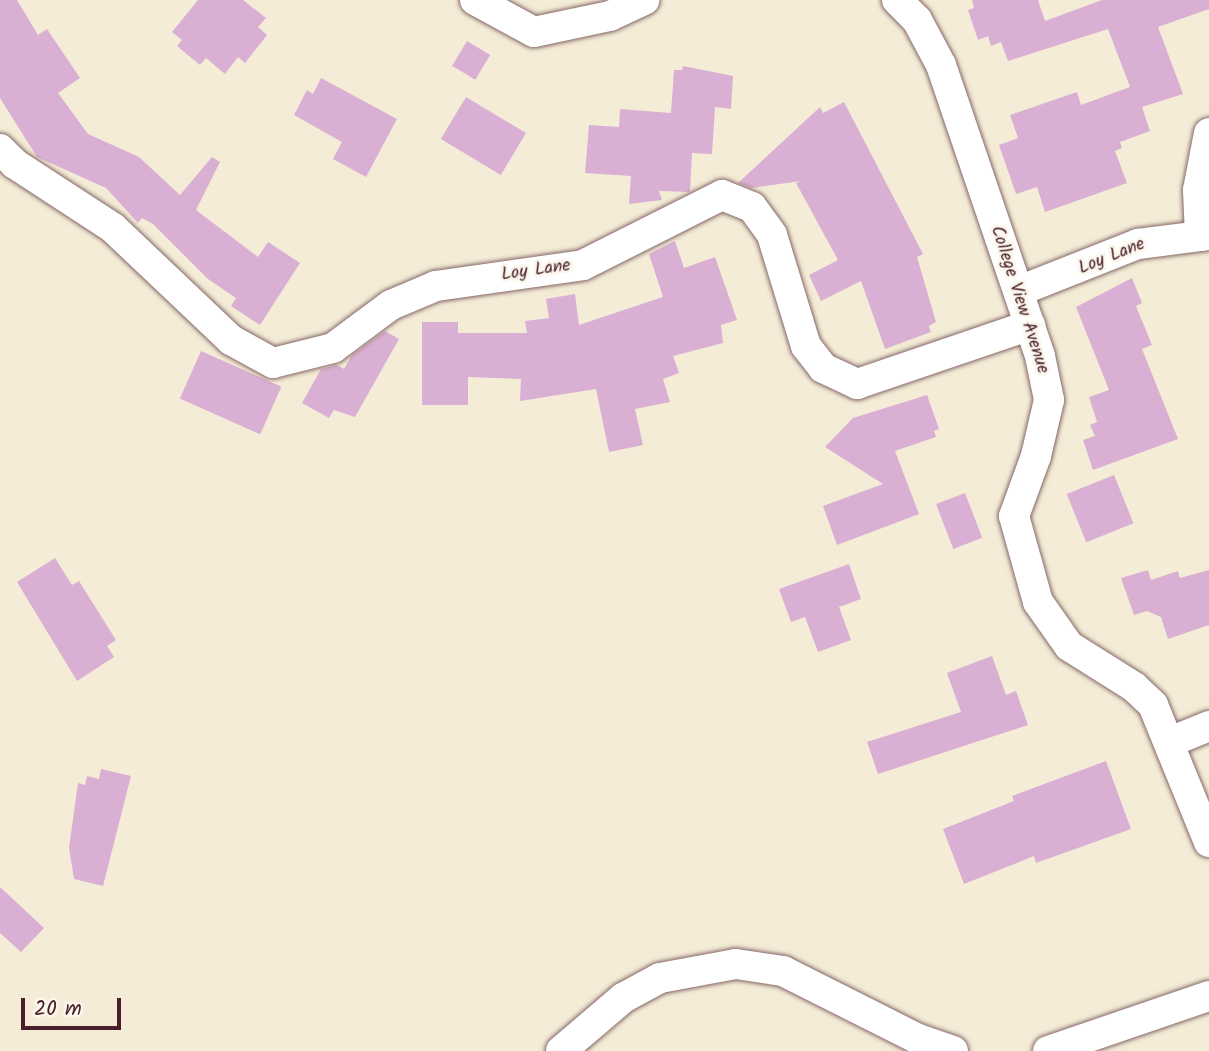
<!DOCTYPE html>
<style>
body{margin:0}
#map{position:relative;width:1209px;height:1051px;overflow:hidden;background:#f4ecd7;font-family:Kalam,sans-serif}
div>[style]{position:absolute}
.building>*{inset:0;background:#d9b0d3;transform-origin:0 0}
.roads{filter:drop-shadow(0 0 2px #866767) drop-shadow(0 0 2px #866767)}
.minor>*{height:30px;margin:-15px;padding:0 15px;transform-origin:15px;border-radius:15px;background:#fff}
span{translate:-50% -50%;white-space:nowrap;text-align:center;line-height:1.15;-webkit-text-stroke:6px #fbf7ec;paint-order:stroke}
.street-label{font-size:18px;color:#4a1f2b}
.scale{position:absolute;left:21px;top:998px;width:100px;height:32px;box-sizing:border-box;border:4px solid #4a1f2b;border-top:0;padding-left:9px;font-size:21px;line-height:24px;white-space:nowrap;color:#4a1f2b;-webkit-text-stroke:5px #fbf7ec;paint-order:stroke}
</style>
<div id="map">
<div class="building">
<i style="clip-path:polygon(0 0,17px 0,38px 35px,47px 29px,80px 78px,58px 93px,88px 134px,139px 157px,180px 195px,212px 157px,220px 162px,196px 210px,258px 257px,268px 242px,300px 263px,260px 325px,231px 306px,236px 298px,208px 279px,153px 224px,142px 218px,138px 223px,106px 188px,37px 157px,0 98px)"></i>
<i style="clip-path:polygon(198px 0,243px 0,266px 18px,258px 27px,267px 35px,245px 63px,238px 57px,225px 74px,206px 58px,200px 65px,177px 46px,182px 40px,172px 32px)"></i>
<i style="clip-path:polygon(972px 0,1038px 0,1045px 21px,1102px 0,1209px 0,1209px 9px,1158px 27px,1183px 94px,1142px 107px,1150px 131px,1120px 142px,1122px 148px,1115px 151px,1127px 183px,1045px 212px,1037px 187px,1016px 194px,999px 145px,1018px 138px,1010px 115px,1077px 92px,1081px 105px,1130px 87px,1108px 29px,1008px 61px,1001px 42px,991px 46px,988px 36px,978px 40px,968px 10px,974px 8px)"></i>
<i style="left:467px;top:41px;width:27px;height:29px;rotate:31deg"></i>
<i style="clip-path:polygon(683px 66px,733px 76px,731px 109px,715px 107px,712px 154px,692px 153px,690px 192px,659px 191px,662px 200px,629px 204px,631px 176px,585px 173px,589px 125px,619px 127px,620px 109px,671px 113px,674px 70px,682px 70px)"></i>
<i style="clip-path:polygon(321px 78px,397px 119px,366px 177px,333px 159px,342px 142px,294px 115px,307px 90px,313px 94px)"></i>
<i style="left:466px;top:97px;width:70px;height:49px;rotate:31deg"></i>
<i style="clip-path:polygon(844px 102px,923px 254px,917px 257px,936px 322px,929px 326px,931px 332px,885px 349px,861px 281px,821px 301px,809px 275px,838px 260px,796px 183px,800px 181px,751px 188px,738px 183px,820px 107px,823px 113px)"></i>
<i style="clip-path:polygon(675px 241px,684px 268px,715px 257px,737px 320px,721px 325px,723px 343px,673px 356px,679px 373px,663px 379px,670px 402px,635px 409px,643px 445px,609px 452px,596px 389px,520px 401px,521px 379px,468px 377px,468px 405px,422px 405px,422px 322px,458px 322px,458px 333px,527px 333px,525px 321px,549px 318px,546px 299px,575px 294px,579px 325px,663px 297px,649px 254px)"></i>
<i style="clip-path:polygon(1132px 278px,1142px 303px,1136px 306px,1152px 345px,1142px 349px,1178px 439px,1093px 470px,1083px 440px,1095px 436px,1090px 425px,1097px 422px,1089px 397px,1109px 390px,1076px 307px)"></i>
<i style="clip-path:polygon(385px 331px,399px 339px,355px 417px,334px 410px,329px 418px,302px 403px,321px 369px,337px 365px,344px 369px,352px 355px)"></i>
<i style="left:201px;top:351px;width:88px;height:52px;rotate:24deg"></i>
<i style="clip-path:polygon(927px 395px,939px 429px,934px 431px,936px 437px,895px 451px,919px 514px,837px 545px,823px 506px,883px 484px,825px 447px,853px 418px)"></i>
<i style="left:1114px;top:475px;width:52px;height:51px;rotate:68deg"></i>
<i style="left:965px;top:493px;width:48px;height:31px;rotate:69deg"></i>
<i style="clip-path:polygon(55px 558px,72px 585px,79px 581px,116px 640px,107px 646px,114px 657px,77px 681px,17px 582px)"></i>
<i style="clip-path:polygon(849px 564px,861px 599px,839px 607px,851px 640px,818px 652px,805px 617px,791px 622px,779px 589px)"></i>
<i style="clip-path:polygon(1148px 570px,1151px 580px,1178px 571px,1180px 578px,1209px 570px,1209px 625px,1168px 639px,1161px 617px,1147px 611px,1134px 615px,1121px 578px)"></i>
<i style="clip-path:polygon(992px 656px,1006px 695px,1016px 691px,1028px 725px,878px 774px,867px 742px,961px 712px,947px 673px)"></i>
<i style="clip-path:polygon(1106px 761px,1131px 829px,1036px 863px,1034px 856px,964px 884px,943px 829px,1014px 801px,1012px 796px)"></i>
<i style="clip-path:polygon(101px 769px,131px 776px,103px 886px,74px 879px,69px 848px,78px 783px,85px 785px,87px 776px,99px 779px)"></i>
<i style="clip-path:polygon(0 887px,44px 928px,21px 952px,0 933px)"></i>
</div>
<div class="roads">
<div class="minor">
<i style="left:475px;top:0;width:67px;rotate:28.5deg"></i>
<i style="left:534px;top:32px;width:78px;rotate:-11.9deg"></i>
<i style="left:610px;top:16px;width:38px;rotate:-25deg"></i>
<i style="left:897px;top:0;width:28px;rotate:45deg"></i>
<i style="left:917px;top:20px;width:51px;rotate:61.9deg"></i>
<i style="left:941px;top:65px;width:307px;rotate:71.2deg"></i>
<i style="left:1040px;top:356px;width:45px;rotate:78.4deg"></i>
<i style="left:1049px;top:400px;width:57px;rotate:103.1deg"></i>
<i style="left:1036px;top:456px;width:64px;rotate:110.1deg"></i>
<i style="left:1014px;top:516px;width:89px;rotate:74.4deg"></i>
<i style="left:1038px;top:602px;width:54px;rotate:54.8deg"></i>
<i style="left:1069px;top:646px;width:77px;rotate:32.2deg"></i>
<i style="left:1134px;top:687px;width:26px;rotate:43deg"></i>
<i style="left:1153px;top:705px;width:148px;rotate:67.8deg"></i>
<i style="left:0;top:149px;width:21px;rotate:45deg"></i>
<i style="left:15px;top:164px;width:117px;rotate:33.1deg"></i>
<i style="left:113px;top:228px;width:163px;rotate:43.5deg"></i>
<i style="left:231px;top:340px;width:48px;rotate:28.7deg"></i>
<i style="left:273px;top:363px;width:62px;rotate:-14deg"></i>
<i style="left:333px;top:348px;width:72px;rotate:-36.6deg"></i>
<i style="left:391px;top:305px;width:49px;rotate:-22.9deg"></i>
<i style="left:436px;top:286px;width:148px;rotate:-8.1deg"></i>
<i style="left:583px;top:265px;width:156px;rotate:-26.7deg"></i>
<i style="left:722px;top:195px;width:32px;rotate:22deg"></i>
<i style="left:752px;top:207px;width:34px;rotate:54deg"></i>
<i style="left:772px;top:235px;width:116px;rotate:73deg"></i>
<i style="left:806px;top:346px;width:28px;rotate:52deg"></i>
<i style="left:823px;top:368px;width:38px;rotate:25deg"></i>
<i style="left:857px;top:384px;width:183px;rotate:-18.8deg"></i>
<i style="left:1200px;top:236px;width:46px;rotate:-92.5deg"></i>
<i style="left:1198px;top:190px;width:58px;rotate:-79.1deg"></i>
<i style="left:1019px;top:291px;width:128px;rotate:-21.6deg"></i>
<i style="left:1138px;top:244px;width:72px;rotate:-7.2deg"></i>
<i style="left:1170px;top:742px;width:42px;rotate:-22.3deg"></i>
<i style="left:561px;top:1051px;width:82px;rotate:-40.5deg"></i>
<i style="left:623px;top:998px;width:42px;rotate:-28.4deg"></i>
<i style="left:660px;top:978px;width:77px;rotate:-10.4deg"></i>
<i style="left:736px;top:964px;width:48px;rotate:8.5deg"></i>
<i style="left:783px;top:971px;width:151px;rotate:26.7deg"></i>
<i style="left:918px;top:1039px;width:37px;rotate:19deg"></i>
<i style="left:1048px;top:1051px;width:170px;rotate:-18.9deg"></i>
</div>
</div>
<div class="street-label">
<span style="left:1112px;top:257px;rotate:-22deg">Loy Lane</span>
<span style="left:536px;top:271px;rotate:-8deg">Loy Lane</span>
<span style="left:1019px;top:300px;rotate:72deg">College View Avenue</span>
</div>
<div class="scale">20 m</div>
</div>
